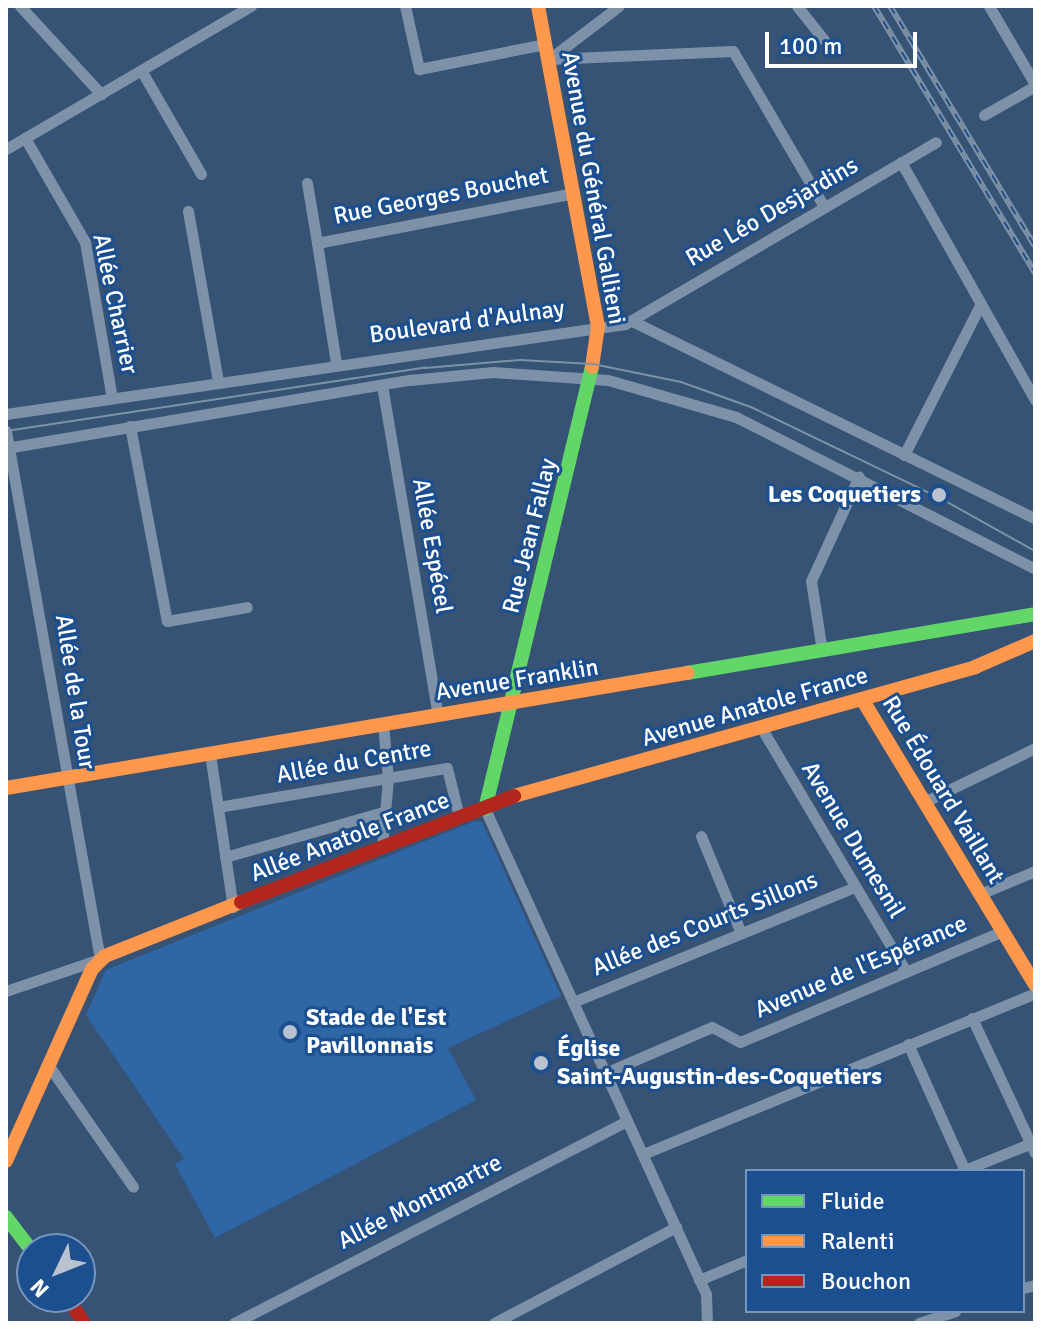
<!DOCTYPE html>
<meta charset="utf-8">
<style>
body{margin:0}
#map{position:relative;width:1041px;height:1329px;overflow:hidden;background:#365274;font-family:Signika,sans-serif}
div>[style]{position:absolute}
.green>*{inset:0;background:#2f66a5}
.street>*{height:11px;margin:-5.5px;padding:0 5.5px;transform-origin:5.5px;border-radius:5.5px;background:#7d92a8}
.fast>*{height:14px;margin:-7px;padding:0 7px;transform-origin:7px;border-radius:7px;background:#63d668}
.slow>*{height:14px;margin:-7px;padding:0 7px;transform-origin:7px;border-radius:7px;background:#ff974d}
.jam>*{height:14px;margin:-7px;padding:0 7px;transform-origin:7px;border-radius:7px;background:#b3261e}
.tram>*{height:2px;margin:-1px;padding:0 1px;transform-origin:1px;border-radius:1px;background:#7e92a7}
.rail>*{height:6px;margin-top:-3px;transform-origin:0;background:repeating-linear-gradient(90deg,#1b4f8f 0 9px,#7e92a7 0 18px);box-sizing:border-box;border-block:2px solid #7e92a7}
.dots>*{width:22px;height:22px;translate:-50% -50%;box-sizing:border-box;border:4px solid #1b4f8f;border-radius:50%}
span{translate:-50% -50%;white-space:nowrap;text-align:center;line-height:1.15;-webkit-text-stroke:6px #1b4f8f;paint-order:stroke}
.street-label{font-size:24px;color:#fff}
.poi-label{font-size:24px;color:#fff;font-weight:700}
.right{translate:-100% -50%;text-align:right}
.left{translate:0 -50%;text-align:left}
.frame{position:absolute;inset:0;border:8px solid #fff;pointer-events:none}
.legend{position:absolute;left:745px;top:1169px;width:280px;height:144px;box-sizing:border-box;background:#1b4f8f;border:2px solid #7695bc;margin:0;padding:10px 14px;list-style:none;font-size:24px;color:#fff}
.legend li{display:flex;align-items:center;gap:16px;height:40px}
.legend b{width:40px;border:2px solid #7695bc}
.north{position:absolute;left:16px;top:1233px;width:80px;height:80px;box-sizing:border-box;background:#1b4f8f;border:2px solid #7695bc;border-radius:50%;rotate:227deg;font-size:22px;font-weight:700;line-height:32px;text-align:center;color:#fff}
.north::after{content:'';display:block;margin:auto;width:28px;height:36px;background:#b9c2ce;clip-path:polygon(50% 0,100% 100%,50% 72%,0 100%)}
.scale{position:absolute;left:765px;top:32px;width:152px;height:36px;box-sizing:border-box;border:4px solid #fff;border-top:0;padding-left:10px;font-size:24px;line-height:28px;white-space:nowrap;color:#fff;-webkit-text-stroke:6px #1b4f8f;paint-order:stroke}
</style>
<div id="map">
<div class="green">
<i style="clip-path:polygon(475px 821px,482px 822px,561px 996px,448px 1048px,476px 1100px,215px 1238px,175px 1164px,184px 1159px,86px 1015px,106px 970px)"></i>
</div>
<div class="street">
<i style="left:20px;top:6px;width:120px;rotate:47.4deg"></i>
<i style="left:405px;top:6px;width:65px;rotate:77.5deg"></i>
<i style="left:419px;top:69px;width:128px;rotate:-11.2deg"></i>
<i style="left:797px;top:6px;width:43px;rotate:51.5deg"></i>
<i style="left:989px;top:6px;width:91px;rotate:59.5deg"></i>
<i style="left:552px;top:57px;width:84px;rotate:-37.3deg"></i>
<i style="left:548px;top:59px;width:185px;rotate:-2.5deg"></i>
<i style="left:733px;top:51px;width:181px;rotate:59.7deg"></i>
<i style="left:141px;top:70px;width:120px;rotate:60deg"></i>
<i style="left:984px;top:115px;width:59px;rotate:-29.6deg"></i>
<i style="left:25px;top:138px;width:120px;rotate:60deg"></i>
<i style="left:85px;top:242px;width:158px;rotate:80.2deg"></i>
<i style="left:6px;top:149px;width:284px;rotate:-30.3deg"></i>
<i style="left:901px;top:162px;width:273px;rotate:60.6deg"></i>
<i style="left:307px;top:183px;width:61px;rotate:80.5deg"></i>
<i style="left:188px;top:211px;width:173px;rotate:80deg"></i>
<i style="left:632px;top:321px;width:449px;rotate:26.1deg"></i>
<i style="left:336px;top:363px;width:121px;rotate:-99deg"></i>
<i style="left:317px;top:243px;width:262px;rotate:-11deg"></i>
<i style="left:382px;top:385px;width:335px;rotate:80.4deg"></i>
<i style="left:6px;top:414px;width:626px;rotate:-8.27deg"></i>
<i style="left:625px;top:324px;width:360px;rotate:-30.3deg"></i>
<i style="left:130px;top:426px;width:198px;rotate:79.3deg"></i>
<i style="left:167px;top:621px;width:81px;rotate:-9.9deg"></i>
<i style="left:6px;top:431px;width:536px;rotate:79.91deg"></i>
<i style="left:100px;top:959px;width:99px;rotate:161.2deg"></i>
<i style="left:6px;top:448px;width:410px;rotate:-9.6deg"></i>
<i style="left:410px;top:380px;width:83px;rotate:-5.5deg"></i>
<i style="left:493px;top:372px;width:115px;rotate:4deg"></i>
<i style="left:608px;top:380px;width:133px;rotate:16.1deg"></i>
<i style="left:736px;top:417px;width:335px;rotate:26.9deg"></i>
<i style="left:904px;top:455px;width:170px;rotate:-63.1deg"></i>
<i style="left:822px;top:651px;width:71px;rotate:-98.9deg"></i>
<i style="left:811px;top:581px;width:115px;rotate:-65.4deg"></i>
<i style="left:762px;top:729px;width:282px;rotate:59.3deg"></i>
<i style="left:210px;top:754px;width:155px;rotate:81.5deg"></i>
<i style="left:924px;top:802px;width:123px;rotate:-25.9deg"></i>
<i style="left:218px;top:807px;width:232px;rotate:-9.7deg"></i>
<i style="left:447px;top:768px;width:50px;rotate:76.2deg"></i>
<i style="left:485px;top:809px;width:533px;rotate:65.5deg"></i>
<i style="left:706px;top:1294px;width:29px;rotate:88deg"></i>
<i style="left:701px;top:836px;width:105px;rotate:67.6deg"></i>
<i style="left:382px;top:847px;width:68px;rotate:-85deg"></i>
<i style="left:388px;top:779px;width:55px;rotate:-95.2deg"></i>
<i style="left:225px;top:857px;width:167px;rotate:-15.9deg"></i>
<i style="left:980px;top:894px;width:60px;rotate:-22.7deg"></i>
<i style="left:573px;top:1002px;width:305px;rotate:-22.2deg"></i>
<i style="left:972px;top:1018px;width:149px;rotate:65deg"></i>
<i style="left:908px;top:1044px;width:139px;rotate:65.8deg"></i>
<i style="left:49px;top:1066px;width:147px;rotate:55.2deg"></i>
<i style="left:605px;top:1073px;width:116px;rotate:-23.3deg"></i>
<i style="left:712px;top:1027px;width:32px;rotate:28deg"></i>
<i style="left:740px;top:1042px;width:285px;rotate:-22.9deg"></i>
<i style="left:643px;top:1154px;width:424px;rotate:-22.3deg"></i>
<i style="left:962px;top:1171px;width:78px;rotate:-21.9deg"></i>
<i style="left:699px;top:1280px;width:52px;rotate:-22.6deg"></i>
<i style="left:1023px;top:1288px;width:12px;rotate:-14deg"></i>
<i style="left:234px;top:1323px;width:442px;rotate:-27.2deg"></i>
<i style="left:494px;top:1323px;width:206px;rotate:-27.8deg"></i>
<i style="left:919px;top:1323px;width:38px;rotate:-18deg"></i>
</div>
<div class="fast">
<i style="left:687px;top:673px;width:353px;rotate:-9.6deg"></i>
<i style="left:485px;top:809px;width:455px;rotate:-76.4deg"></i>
<i style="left:6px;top:1217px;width:43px;rotate:52.6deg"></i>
</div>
<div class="slow">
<i style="left:538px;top:6px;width:326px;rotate:79.4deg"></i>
<i style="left:598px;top:326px;width:41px;rotate:98.3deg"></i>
<i style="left:862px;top:699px;width:334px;rotate:58.8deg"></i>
<i style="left:6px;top:788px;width:691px;rotate:-9.59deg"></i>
<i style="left:514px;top:796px;width:479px;rotate:-15.6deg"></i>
<i style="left:975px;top:667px;width:65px;rotate:-23.4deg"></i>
<i style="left:6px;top:1161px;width:210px;rotate:-65.9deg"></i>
<i style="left:92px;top:969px;width:18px;rotate:-45deg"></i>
<i style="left:105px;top:956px;width:146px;rotate:-21.7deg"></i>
</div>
<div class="jam">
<i style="left:241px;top:902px;width:293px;rotate:-21.2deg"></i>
<i style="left:67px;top:1297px;width:31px;rotate:57deg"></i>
</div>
<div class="tram">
<i style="left:6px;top:431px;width:424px;rotate:-8.6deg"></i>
<i style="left:425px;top:368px;width:95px;rotate:-4.8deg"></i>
<i style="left:520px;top:360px;width:73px;rotate:3.1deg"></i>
<i style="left:593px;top:364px;width:90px;rotate:11.6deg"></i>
<i style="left:681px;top:382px;width:74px;rotate:19.7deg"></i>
<i style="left:751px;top:407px;width:210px;rotate:25.7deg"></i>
<i style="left:940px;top:498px;width:109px;rotate:29.2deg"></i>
</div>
<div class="rail">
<i style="left:874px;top:6px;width:312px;rotate:58.9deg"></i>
<i style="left:890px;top:6px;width:280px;rotate:58.9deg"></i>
</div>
<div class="dots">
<i style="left:939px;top:495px;background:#b9c2ce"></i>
<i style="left:290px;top:1032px;background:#b9c2ce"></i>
<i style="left:541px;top:1063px;background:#b9c2ce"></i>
</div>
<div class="street-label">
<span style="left:593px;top:188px;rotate:80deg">Avenue du Général Gallieni</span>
<span style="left:441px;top:196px;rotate:-11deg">Rue Georges Bouchet</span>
<span style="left:772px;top:212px;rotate:-30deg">Rue Léo Desjardins</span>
<span style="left:115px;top:304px;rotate:78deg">Allée Charrier</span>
<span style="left:467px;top:322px;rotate:-8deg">Boulevard d'Aulnay</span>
<span style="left:530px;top:536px;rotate:-76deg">Rue Jean Fallay</span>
<span style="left:432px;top:546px;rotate:80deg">Allée Espécel</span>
<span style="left:517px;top:680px;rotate:-9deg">Avenue Franklin</span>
<span style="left:75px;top:692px;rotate:81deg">Allée de la Tour</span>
<span style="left:755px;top:707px;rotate:-16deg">Avenue Anatole France</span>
<span style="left:354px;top:762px;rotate:-10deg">Allée du Centre</span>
<span style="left:943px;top:790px;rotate:59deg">Rue Édouard Vaillant</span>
<span style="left:350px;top:837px;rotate:-21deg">Allée Anatole France</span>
<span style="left:853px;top:840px;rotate:59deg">Avenue Dumesnil</span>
<span style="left:705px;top:924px;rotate:-22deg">Allée des Courts Sillons</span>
<span style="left:861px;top:967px;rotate:-23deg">Avenue de l'Espérance</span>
<span style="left:420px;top:1202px;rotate:-27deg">Allée Montmartre</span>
</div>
<div class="poi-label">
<span class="right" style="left:921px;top:495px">Les Coquetiers</span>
<span class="left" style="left:306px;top:1032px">Stade de l'Est<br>Pavillonnais</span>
<span class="left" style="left:557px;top:1063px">Église<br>Saint-Augustin-des-Coquetiers</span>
</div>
<div class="frame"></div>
<ul class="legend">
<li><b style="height:10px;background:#63d668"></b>Fluide</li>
<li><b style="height:10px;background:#ff974d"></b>Ralenti</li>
<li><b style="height:10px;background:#b3261e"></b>Bouchon</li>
</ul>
<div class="north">N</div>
<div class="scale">100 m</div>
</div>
